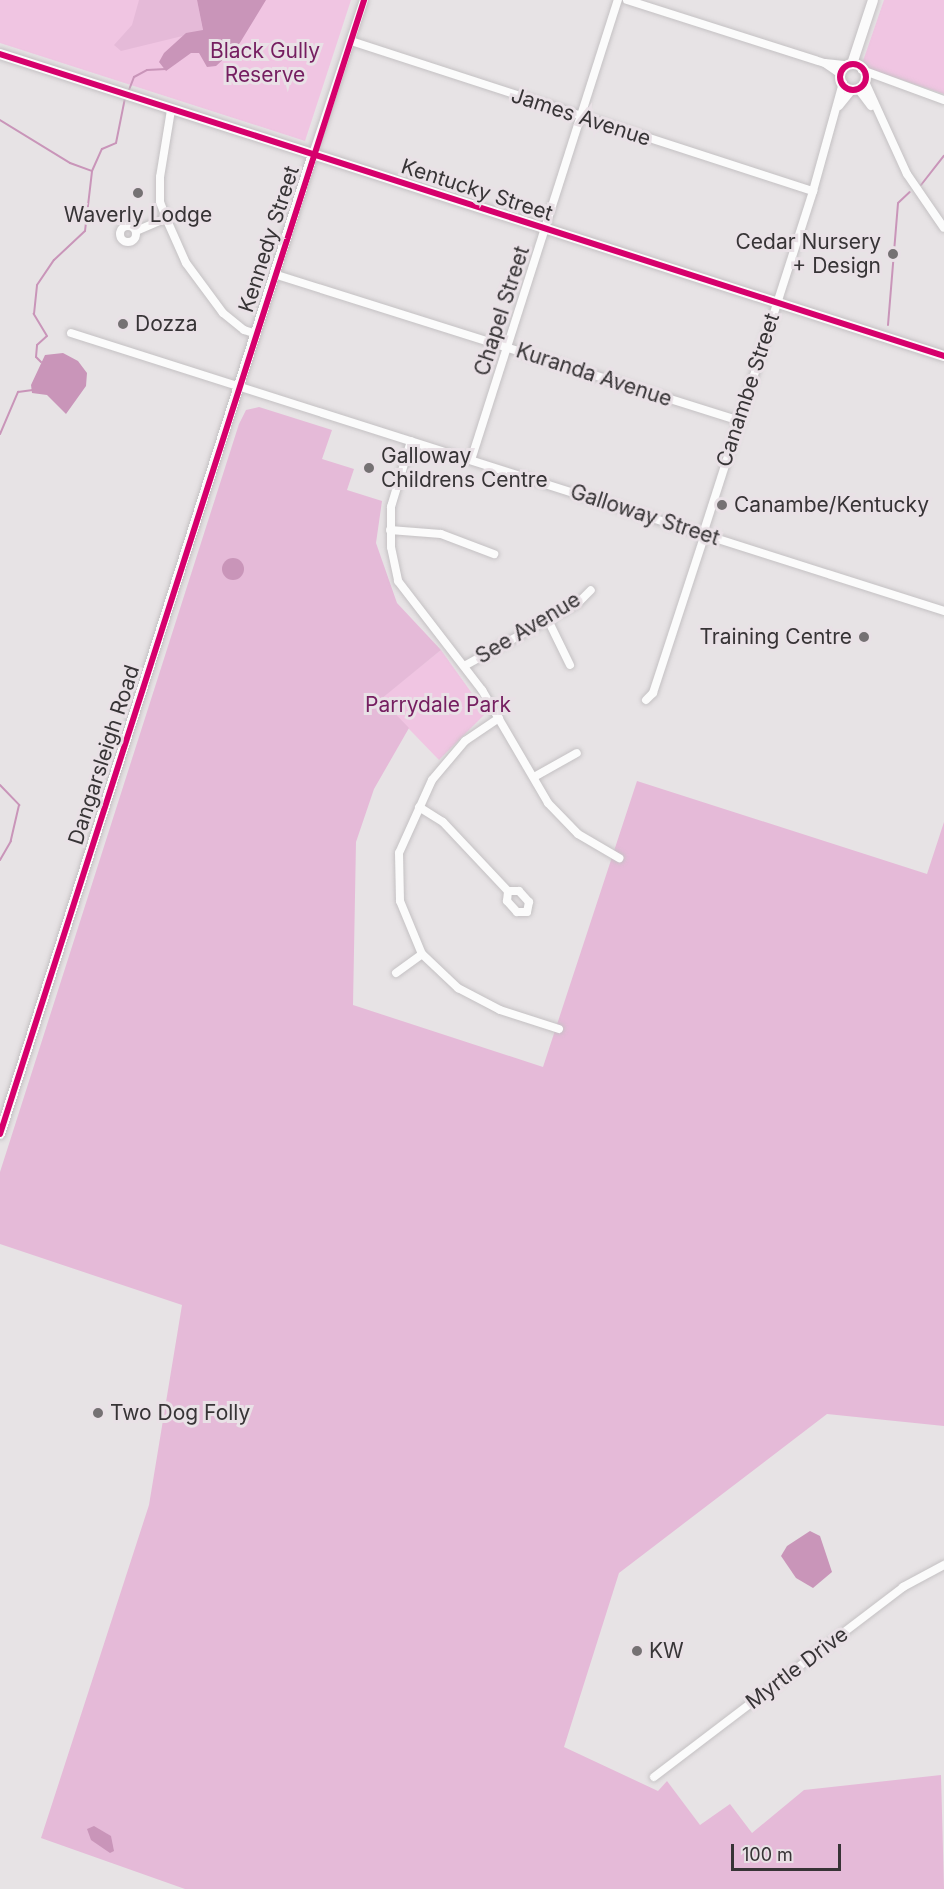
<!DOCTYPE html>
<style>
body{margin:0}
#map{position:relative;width:944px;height:1889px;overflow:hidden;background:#e7e3e5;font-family:Inter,sans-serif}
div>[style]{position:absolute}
.green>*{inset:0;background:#f0c5e2}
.forest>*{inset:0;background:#e5bad8}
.water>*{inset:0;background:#c995b9}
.round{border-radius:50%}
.stream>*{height:2px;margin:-1px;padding:0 1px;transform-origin:1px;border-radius:1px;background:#c995b9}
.roads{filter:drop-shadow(0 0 2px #c4c1c3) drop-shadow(0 0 2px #c4c1c3)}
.minor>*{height:8px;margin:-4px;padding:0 4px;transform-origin:4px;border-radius:4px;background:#fbfbfb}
.minor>.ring{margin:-4px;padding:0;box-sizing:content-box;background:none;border:8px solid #fbfbfb;border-radius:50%}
.tertiary>*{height:10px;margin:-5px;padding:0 5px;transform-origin:5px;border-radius:5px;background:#fbfbfb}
.tertiary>.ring{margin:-5px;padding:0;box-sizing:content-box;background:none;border:10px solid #fbfbfb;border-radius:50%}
.cycleway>*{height:6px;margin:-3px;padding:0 3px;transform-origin:3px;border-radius:3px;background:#d6006c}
.cycleway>.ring{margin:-3px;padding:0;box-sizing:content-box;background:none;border:6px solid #d6006c;border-radius:50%}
.dots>*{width:16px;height:16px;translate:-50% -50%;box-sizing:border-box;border:3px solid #e9e1e6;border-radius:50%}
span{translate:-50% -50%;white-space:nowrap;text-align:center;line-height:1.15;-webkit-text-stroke:6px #e9e1e6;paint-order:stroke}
.park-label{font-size:21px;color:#751e60}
.street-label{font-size:21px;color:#373436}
.poi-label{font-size:21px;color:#373436}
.right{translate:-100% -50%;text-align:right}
.left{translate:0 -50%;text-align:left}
.scale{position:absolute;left:731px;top:1844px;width:110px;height:27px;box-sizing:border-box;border:3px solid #373436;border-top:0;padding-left:8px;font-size:18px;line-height:21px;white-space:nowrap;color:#373436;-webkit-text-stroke:4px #e9e1e6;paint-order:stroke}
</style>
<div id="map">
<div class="green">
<i style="clip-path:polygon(0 0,351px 0,305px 141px,0 43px)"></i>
<i style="clip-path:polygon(884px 0,944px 0,944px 94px,866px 68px,863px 61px)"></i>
<i style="clip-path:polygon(441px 650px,486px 713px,439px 760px,380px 699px)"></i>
</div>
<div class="forest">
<i style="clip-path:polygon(139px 0,197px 0,203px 31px,121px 51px,114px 45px,132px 25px)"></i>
<i style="clip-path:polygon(259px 407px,332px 430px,322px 459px,354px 469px,347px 490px,382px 501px,376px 543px,397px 603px,441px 650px,381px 699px,409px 728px,374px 789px,356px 842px,353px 1005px,543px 1067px,637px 781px,927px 874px,944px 822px,944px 1426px,827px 1414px,619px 1573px,564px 1747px,658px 1791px,667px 1781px,700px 1825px,730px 1804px,752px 1833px,804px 1790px,941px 1775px,944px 1889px,185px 1889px,41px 1838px,149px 1505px,182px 1305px,0 1244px,0 1172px,239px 424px,246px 410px)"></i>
</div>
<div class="water">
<i style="clip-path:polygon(197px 0,266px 0,238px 46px,216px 66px,207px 67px,199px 53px,191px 53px,166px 71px,159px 62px,164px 53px,186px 33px,203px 30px)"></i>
<i style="clip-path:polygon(63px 353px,78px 361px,87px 373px,86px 386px,66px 414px,47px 395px,32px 393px,31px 385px,45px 355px)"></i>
<i class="round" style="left:222px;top:558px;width:22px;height:22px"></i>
<i style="clip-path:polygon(810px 1531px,820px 1536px,832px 1572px,813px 1588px,796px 1578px,781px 1556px,787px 1546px)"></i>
<i style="clip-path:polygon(94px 1826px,111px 1836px,114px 1851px,110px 1853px,91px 1840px,87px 1829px)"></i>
</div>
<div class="stream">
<i style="left:129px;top:90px;width:14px;rotate:-69deg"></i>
<i style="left:134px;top:77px;width:15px;rotate:-28deg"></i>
<i style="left:147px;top:70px;width:19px;rotate:-3deg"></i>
<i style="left:0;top:120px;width:82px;rotate:31.6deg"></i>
<i style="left:70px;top:163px;width:23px;rotate:20deg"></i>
<i style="left:921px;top:185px;width:37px;rotate:-52deg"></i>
<i style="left:888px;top:325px;width:122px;rotate:-85.3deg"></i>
<i style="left:898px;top:203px;width:16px;rotate:-43deg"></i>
<i style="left:41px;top:362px;width:7px;rotate:-135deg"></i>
<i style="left:36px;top:357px;width:12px;rotate:-85deg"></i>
<i style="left:37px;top:345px;width:13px;rotate:-42deg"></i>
<i style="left:47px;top:336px;width:26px;rotate:-121deg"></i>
<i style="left:34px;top:314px;width:29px;rotate:-84deg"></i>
<i style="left:37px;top:285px;width:30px;rotate:-56deg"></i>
<i style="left:54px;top:260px;width:42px;rotate:-43.1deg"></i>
<i style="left:85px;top:231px;width:60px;rotate:-83.3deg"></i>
<i style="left:92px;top:171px;width:24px;rotate:-66deg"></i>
<i style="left:102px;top:149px;width:15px;rotate:-23deg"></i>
<i style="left:116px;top:143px;width:46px;rotate:-78.7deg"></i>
<i style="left:0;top:434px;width:46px;rotate:-66.8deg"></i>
<i style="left:18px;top:392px;width:15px;rotate:-8deg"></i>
<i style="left:0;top:785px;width:28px;rotate:46deg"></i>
<i style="left:19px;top:805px;width:37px;rotate:103deg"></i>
<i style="left:11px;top:841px;width:22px;rotate:120deg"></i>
</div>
<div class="roads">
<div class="minor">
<i style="left:627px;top:0;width:208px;rotate:17.7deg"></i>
<i style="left:825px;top:63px;width:19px;rotate:6deg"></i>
<i style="left:351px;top:41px;width:486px;rotate:18deg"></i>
<i style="left:826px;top:64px;width:18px;rotate:34deg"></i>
<i style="left:862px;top:70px;width:87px;rotate:20.1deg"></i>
<i style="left:865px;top:82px;width:101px;rotate:65.5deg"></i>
<i style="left:907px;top:174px;width:65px;rotate:55.6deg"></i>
<i style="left:859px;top:90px;width:20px;rotate:53deg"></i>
<i style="left:839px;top:106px;width:21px;rotate:-51deg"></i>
<i style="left:171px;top:110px;width:68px;rotate:99.3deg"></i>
<i style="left:160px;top:177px;width:25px;rotate:90deg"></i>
<i style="left:160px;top:202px;width:17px;rotate:69deg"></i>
<i style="left:166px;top:218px;width:49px;rotate:66deg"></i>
<i style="left:186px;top:263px;width:62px;rotate:53.5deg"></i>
<i style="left:223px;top:313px;width:27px;rotate:39deg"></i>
<i style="left:244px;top:330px;width:13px;rotate:18deg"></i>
<i style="left:313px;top:154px;width:162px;rotate:-71.7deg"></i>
<i class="ring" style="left:120px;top:226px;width:8px;height:8px"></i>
<i style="left:136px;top:231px;width:33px;rotate:-23deg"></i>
<i style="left:277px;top:275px;width:485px;rotate:17.5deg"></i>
<i style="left:71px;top:333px;width:916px;rotate:17.66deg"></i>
<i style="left:411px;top:441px;width:69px;rotate:106.9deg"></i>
<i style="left:391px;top:507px;width:40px;rotate:90deg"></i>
<i style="left:391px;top:547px;width:35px;rotate:78deg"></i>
<i style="left:398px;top:581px;width:138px;rotate:52.4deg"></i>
<i style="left:482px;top:690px;width:131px;rotate:59.7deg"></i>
<i style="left:548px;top:803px;width:43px;rotate:45.9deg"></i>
<i style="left:578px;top:834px;width:48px;rotate:30.3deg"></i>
<i style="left:471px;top:460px;width:483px;rotate:-72.3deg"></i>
<i style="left:390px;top:530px;width:51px;rotate:4.5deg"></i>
<i style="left:441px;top:534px;width:57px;rotate:20.7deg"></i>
<i style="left:703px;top:534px;width:360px;rotate:-72.2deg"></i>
<i style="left:813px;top:191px;width:112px;rotate:-74.5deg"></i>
<i style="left:548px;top:620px;width:50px;rotate:63.9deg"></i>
<i style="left:466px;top:665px;width:128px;rotate:-29deg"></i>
<i style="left:578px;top:603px;width:18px;rotate:-45deg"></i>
<i style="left:646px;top:700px;width:10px;rotate:-45deg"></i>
<i style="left:653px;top:693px;width:167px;rotate:-71.9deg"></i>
<i style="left:499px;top:718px;width:41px;rotate:145.9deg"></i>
<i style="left:465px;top:741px;width:51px;rotate:130.2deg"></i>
<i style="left:432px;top:780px;width:80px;rotate:114.3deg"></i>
<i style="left:399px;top:853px;width:48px;rotate:88.8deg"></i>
<i style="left:400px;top:901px;width:57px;rotate:67.5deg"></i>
<i style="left:422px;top:954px;width:50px;rotate:43.4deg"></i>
<i style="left:458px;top:988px;width:47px;rotate:27.6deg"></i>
<i style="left:500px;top:1010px;width:62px;rotate:17.9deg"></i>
<i style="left:534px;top:777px;width:49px;rotate:-29.2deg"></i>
<i style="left:419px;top:807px;width:28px;rotate:32deg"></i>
<i style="left:443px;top:822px;width:95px;rotate:46.7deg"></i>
<i style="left:508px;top:891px;width:11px"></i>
<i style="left:519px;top:891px;width:15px;rotate:48deg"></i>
<i style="left:529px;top:902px;width:10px;rotate:101deg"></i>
<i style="left:527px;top:912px;width:10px;rotate:180deg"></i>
<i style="left:517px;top:912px;width:15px;rotate:-132deg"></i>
<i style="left:507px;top:901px;width:10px;rotate:-84deg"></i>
<i style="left:396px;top:973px;width:32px;rotate:-36deg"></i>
<i style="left:654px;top:1777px;width:313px;rotate:-37.3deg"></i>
<i style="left:903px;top:1587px;width:47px;rotate:-28.2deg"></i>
</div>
<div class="tertiary">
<i style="left:0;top:54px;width:991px;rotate:17.74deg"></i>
<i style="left:852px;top:64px;width:67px;rotate:-71.8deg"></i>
<i class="ring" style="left:840px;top:64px;width:16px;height:16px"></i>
<i style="left:0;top:1134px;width:1029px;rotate:-72.29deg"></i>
</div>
</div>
<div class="cycleway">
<i style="left:0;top:54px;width:991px;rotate:17.74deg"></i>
<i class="ring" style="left:840px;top:64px;width:20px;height:20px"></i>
<i style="left:0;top:1134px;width:1191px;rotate:-72.2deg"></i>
</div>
<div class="dots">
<i style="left:138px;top:193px;background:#757173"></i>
<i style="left:893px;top:254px;background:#757173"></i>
<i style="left:123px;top:324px;background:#757173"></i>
<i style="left:369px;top:468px;background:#757173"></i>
<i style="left:722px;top:505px;background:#757173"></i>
<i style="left:864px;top:637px;background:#757173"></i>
<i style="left:98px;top:1413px;background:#757173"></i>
<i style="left:637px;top:1651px;background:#757173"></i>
</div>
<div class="park-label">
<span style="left:265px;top:63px">Black Gully<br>Reserve</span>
<span style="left:438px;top:705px">Parrydale Park</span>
</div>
<div class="street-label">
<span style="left:581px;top:117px;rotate:18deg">James Avenue</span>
<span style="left:477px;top:190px;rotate:18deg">Kentucky Street</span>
<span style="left:269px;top:239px;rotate:-72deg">Kennedy Street</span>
<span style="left:502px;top:311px;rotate:-72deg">Chapel Street</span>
<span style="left:594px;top:375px;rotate:18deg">Kuranda Avenue</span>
<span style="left:748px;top:390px;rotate:-72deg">Canambe Street</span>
<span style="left:645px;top:515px;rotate:18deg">Galloway Street</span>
<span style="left:528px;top:628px;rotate:-31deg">See Avenue</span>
<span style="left:104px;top:755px;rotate:-72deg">Dangarsleigh Road</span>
<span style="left:797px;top:1668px;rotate:-37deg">Myrtle Drive</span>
</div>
<div class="poi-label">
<span style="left:138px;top:215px">Waverly Lodge</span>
<span class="right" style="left:881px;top:254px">Cedar Nursery<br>+ Design</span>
<span class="left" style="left:135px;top:324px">Dozza</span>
<span class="left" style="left:381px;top:468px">Galloway<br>Childrens Centre</span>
<span class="left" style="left:734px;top:505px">Canambe/Kentucky</span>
<span class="right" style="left:852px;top:637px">Training Centre</span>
<span class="left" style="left:110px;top:1413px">Two Dog Folly</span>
<span class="left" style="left:649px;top:1651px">KW</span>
</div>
<div class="scale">100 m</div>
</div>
